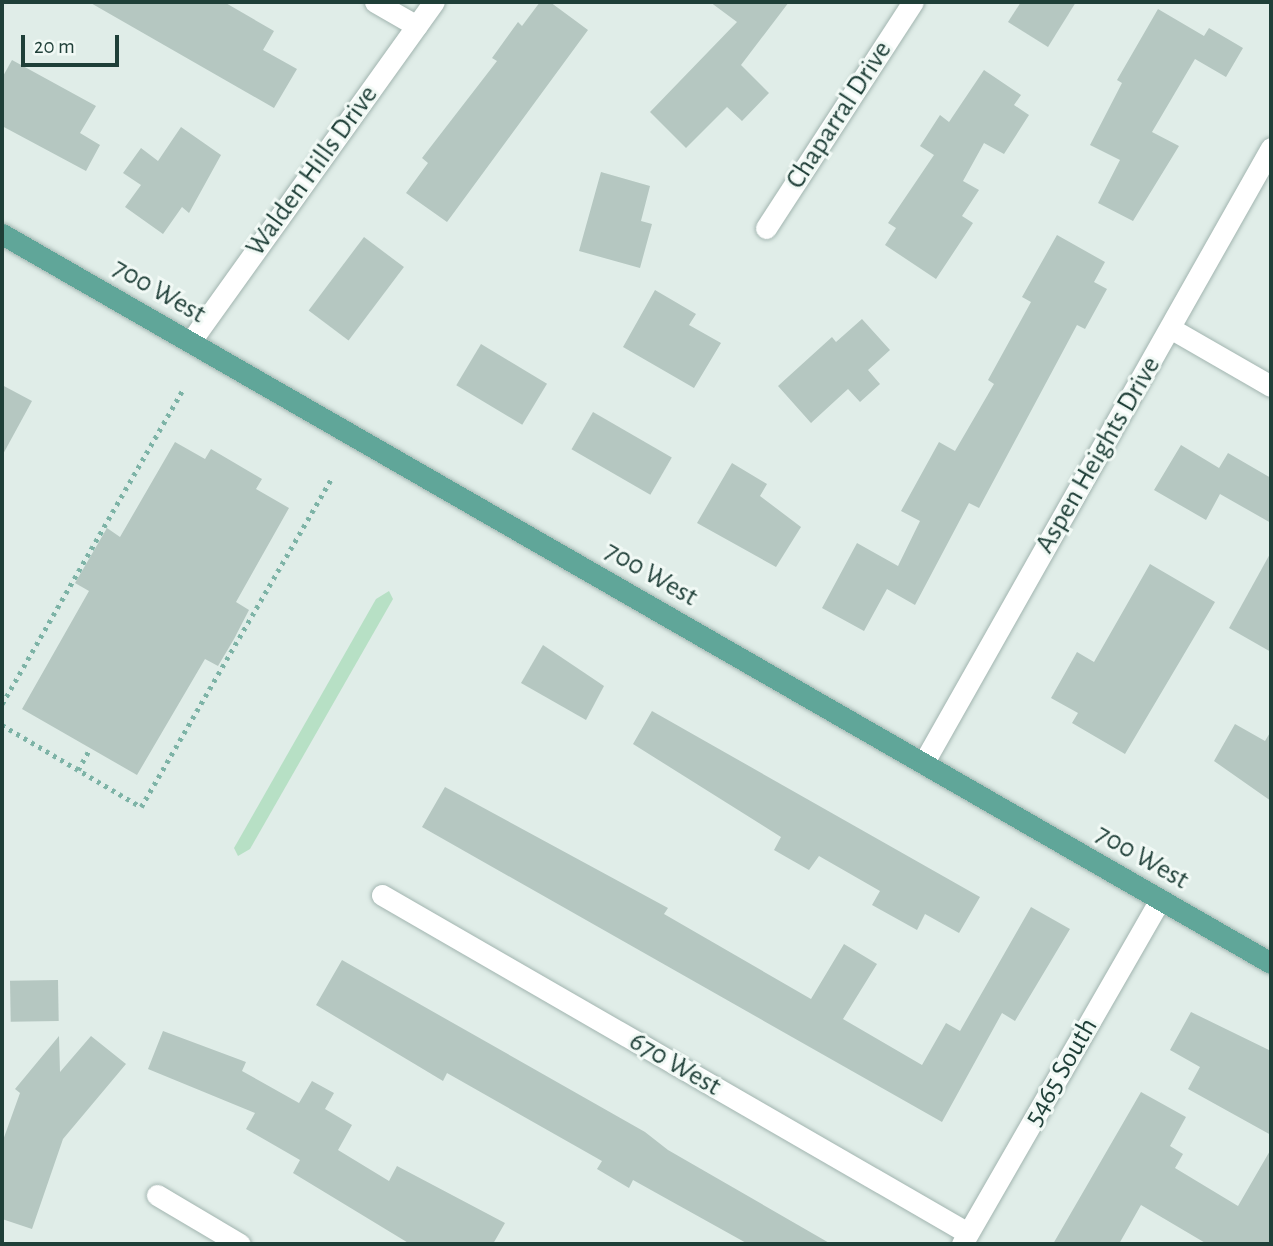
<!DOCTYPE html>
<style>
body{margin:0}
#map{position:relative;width:1273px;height:1246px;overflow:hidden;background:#e0ede8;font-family:"Alegreya Sans",sans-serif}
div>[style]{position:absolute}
.green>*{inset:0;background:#b7e0c5}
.building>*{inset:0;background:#b5c7c1;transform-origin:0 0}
.path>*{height:4.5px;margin-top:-2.25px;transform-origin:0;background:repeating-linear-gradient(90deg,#7db3a6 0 3.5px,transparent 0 8.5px)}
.roads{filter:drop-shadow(0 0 2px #a2b5b0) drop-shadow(0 0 2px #a2b5b0)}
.minor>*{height:21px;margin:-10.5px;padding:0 10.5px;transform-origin:10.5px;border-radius:10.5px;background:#fff}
.major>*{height:21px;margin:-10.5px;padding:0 10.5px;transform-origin:10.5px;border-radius:10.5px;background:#60a699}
span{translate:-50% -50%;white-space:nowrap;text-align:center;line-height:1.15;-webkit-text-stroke:6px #f1f9f5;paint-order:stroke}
.street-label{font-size:28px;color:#1f3f38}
.frame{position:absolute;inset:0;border:4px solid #1f3f38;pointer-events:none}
.scale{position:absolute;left:21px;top:35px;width:98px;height:32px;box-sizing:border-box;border:4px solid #1f3f38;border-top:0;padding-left:9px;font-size:21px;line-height:24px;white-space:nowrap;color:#1f3f38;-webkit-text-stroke:5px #f1f9f5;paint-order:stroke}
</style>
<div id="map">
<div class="green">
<i style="clip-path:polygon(389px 591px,393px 599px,250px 849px,238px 856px,234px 848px,376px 599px)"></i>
</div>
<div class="building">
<i style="clip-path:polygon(89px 2px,224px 2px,274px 31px,263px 50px,297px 69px,274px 108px)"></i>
<i style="clip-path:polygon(540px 2px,550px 2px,588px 30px,447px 222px,406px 193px,428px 163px,422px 158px,497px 61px,492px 58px,518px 22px,522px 26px)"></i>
<i style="clip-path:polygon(710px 2px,789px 2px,741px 65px,769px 93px,742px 121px,727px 107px,686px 148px,650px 112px,737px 22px)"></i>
<i style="clip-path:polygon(1021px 2px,1076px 2px,1048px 47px,1008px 22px)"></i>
<i style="clip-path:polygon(1158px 9px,1204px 36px,1209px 28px,1243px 48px,1226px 77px,1195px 59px,1152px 132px,1179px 146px,1133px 221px,1098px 203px,1120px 160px,1090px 145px,1122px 83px,1117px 80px)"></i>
<i style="clip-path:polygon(12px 60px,96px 106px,80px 133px,100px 145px,86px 171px,2px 126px,2px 78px)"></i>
<i style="clip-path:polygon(984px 70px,1021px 95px,1014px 105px,1029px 115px,1004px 154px,984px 143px,963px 181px,979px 190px,962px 216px,973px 223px,936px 279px,885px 245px,896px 228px,888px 223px,934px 155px,920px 146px,940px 115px,949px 122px)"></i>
<i style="clip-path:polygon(181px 127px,221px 155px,189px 213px,182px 207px,163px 234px,125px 207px,141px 185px,123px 173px,141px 148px,158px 161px)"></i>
<i style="clip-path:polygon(601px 172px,650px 186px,641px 221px,652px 224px,640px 268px,579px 251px)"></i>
<i style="clip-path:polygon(1057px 235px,1105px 262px,1094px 282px,1107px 289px,1085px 329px,1077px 325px,979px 508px,969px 503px,915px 605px,887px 589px,864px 631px,822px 608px,857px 543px,898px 566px,920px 521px,901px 511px,939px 442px,955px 451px,994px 384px,988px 380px,1031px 302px,1022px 297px)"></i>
<i style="left:364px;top:237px;width:50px;height:92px;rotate:37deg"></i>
<i style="clip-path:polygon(655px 290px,696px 314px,689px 325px,721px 343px,694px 388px,623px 347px)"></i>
<i style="clip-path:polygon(862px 319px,890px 350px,868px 370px,880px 384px,860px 402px,848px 389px,811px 423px,778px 386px,832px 337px,836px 342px)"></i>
<i style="left:481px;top:344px;width:77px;height:48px;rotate:31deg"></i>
<i style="clip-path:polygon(2px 385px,32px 401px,2px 456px)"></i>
<i style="left:593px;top:412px;width:91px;height:43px;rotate:30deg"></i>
<i style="clip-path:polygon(175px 442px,205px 459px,211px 449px,262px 479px,256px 489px,289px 508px,236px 602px,249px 610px,234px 639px,218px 666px,205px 659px,137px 775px,22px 709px,89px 591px,75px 583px,107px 528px,120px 537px)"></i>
<i style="clip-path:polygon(1181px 445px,1219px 468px,1228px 453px,1271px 478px,1271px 523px,1220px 494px,1206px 520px,1154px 490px)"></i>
<i style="clip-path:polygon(732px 463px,767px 484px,760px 496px,801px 527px,776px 567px,697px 523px)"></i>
<i style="clip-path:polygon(1271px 552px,1271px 652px,1229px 628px)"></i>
<i style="clip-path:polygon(1150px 564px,1215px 602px,1125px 754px,1072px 723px,1078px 713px,1051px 698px,1077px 652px,1094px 662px)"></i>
<i style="clip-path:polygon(543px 645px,604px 686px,586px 720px,521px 683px)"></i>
<i style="clip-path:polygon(652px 711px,980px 897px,959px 933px,925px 914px,917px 930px,872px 905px,880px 891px,819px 856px,809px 870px,774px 850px,781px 837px,633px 744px)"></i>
<i style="clip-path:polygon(1235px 724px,1265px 741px,1271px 731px,1271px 801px,1214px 761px)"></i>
<i style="clip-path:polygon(445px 787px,668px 908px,664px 914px,811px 999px,844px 944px,877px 964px,843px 1019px,922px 1065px,946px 1023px,960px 1031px,1031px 907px,1070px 929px,1015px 1021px,1002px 1013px,942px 1122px,422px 827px)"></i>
<i style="clip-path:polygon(342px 960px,645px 1132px,668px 1150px,831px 1244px,748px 1244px,633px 1180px,629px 1188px,597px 1169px,602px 1161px,447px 1073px,443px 1081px,413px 1063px,316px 1005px)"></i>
<i style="left:58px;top:980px;width:41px;height:48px;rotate:89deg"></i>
<i style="clip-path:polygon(1191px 1012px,1271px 1051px,1271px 1135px,1188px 1089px,1200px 1067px,1170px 1050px)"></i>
<i style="clip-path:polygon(163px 1031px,246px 1062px,242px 1071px,299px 1103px,312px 1081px,334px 1093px,325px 1109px,352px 1125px,338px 1150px,389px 1181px,397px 1166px,505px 1223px,493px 1244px,410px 1244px,293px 1173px,300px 1160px,246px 1129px,255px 1113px,148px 1069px)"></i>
<i style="clip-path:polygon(59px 1036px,60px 1072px,91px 1036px,126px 1064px,63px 1139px,32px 1229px,2px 1219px,2px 1143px,20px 1093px,15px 1089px)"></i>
<i style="clip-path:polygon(1141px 1092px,1186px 1117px,1170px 1146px,1183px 1154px,1175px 1168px,1238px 1206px,1271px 1149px,1271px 1244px,1207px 1244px,1141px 1205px,1119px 1244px,1053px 1244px)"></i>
</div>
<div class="path">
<i style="left:2px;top:704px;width:361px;rotate:-60.1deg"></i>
<i style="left:2px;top:725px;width:161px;rotate:30.5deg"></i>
<i style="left:141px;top:807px;width:381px;rotate:-59.9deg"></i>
<i style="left:78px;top:770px;width:25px;rotate:-61deg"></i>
</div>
<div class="roads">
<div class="minor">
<i style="left:375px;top:2px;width:48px;rotate:29.7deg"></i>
<i style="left:766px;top:228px;width:270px;rotate:-57deg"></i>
<i style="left:1170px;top:328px;width:116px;rotate:29.9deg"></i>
<i style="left:191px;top:341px;width:417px;rotate:-54.4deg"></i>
<i style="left:924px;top:762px;width:705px;rotate:-60.53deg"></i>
<i style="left:382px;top:895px;width:676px;rotate:29.98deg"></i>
<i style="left:157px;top:1195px;width:96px;rotate:30.6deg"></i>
<i style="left:962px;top:1244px;width:397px;rotate:-60.1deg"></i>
</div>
<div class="major">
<i style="left:2px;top:234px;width:1463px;rotate:29.88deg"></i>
</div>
</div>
<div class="street-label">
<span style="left:839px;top:115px;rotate:-57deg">Chaparral Drive</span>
<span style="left:312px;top:171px;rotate:-54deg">Walden Hills Drive</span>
<span style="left:159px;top:291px;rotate:30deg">700 West</span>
<span style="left:1098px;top:455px;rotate:-60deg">Aspen Heights Drive</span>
<span style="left:651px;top:574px;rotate:30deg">700 West</span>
<span style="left:1142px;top:857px;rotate:30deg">700 West</span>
<span style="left:675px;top:1064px;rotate:30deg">670 West</span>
<span style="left:1061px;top:1072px;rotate:-60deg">5465 South</span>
</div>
<div class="frame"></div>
<div class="scale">20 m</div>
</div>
